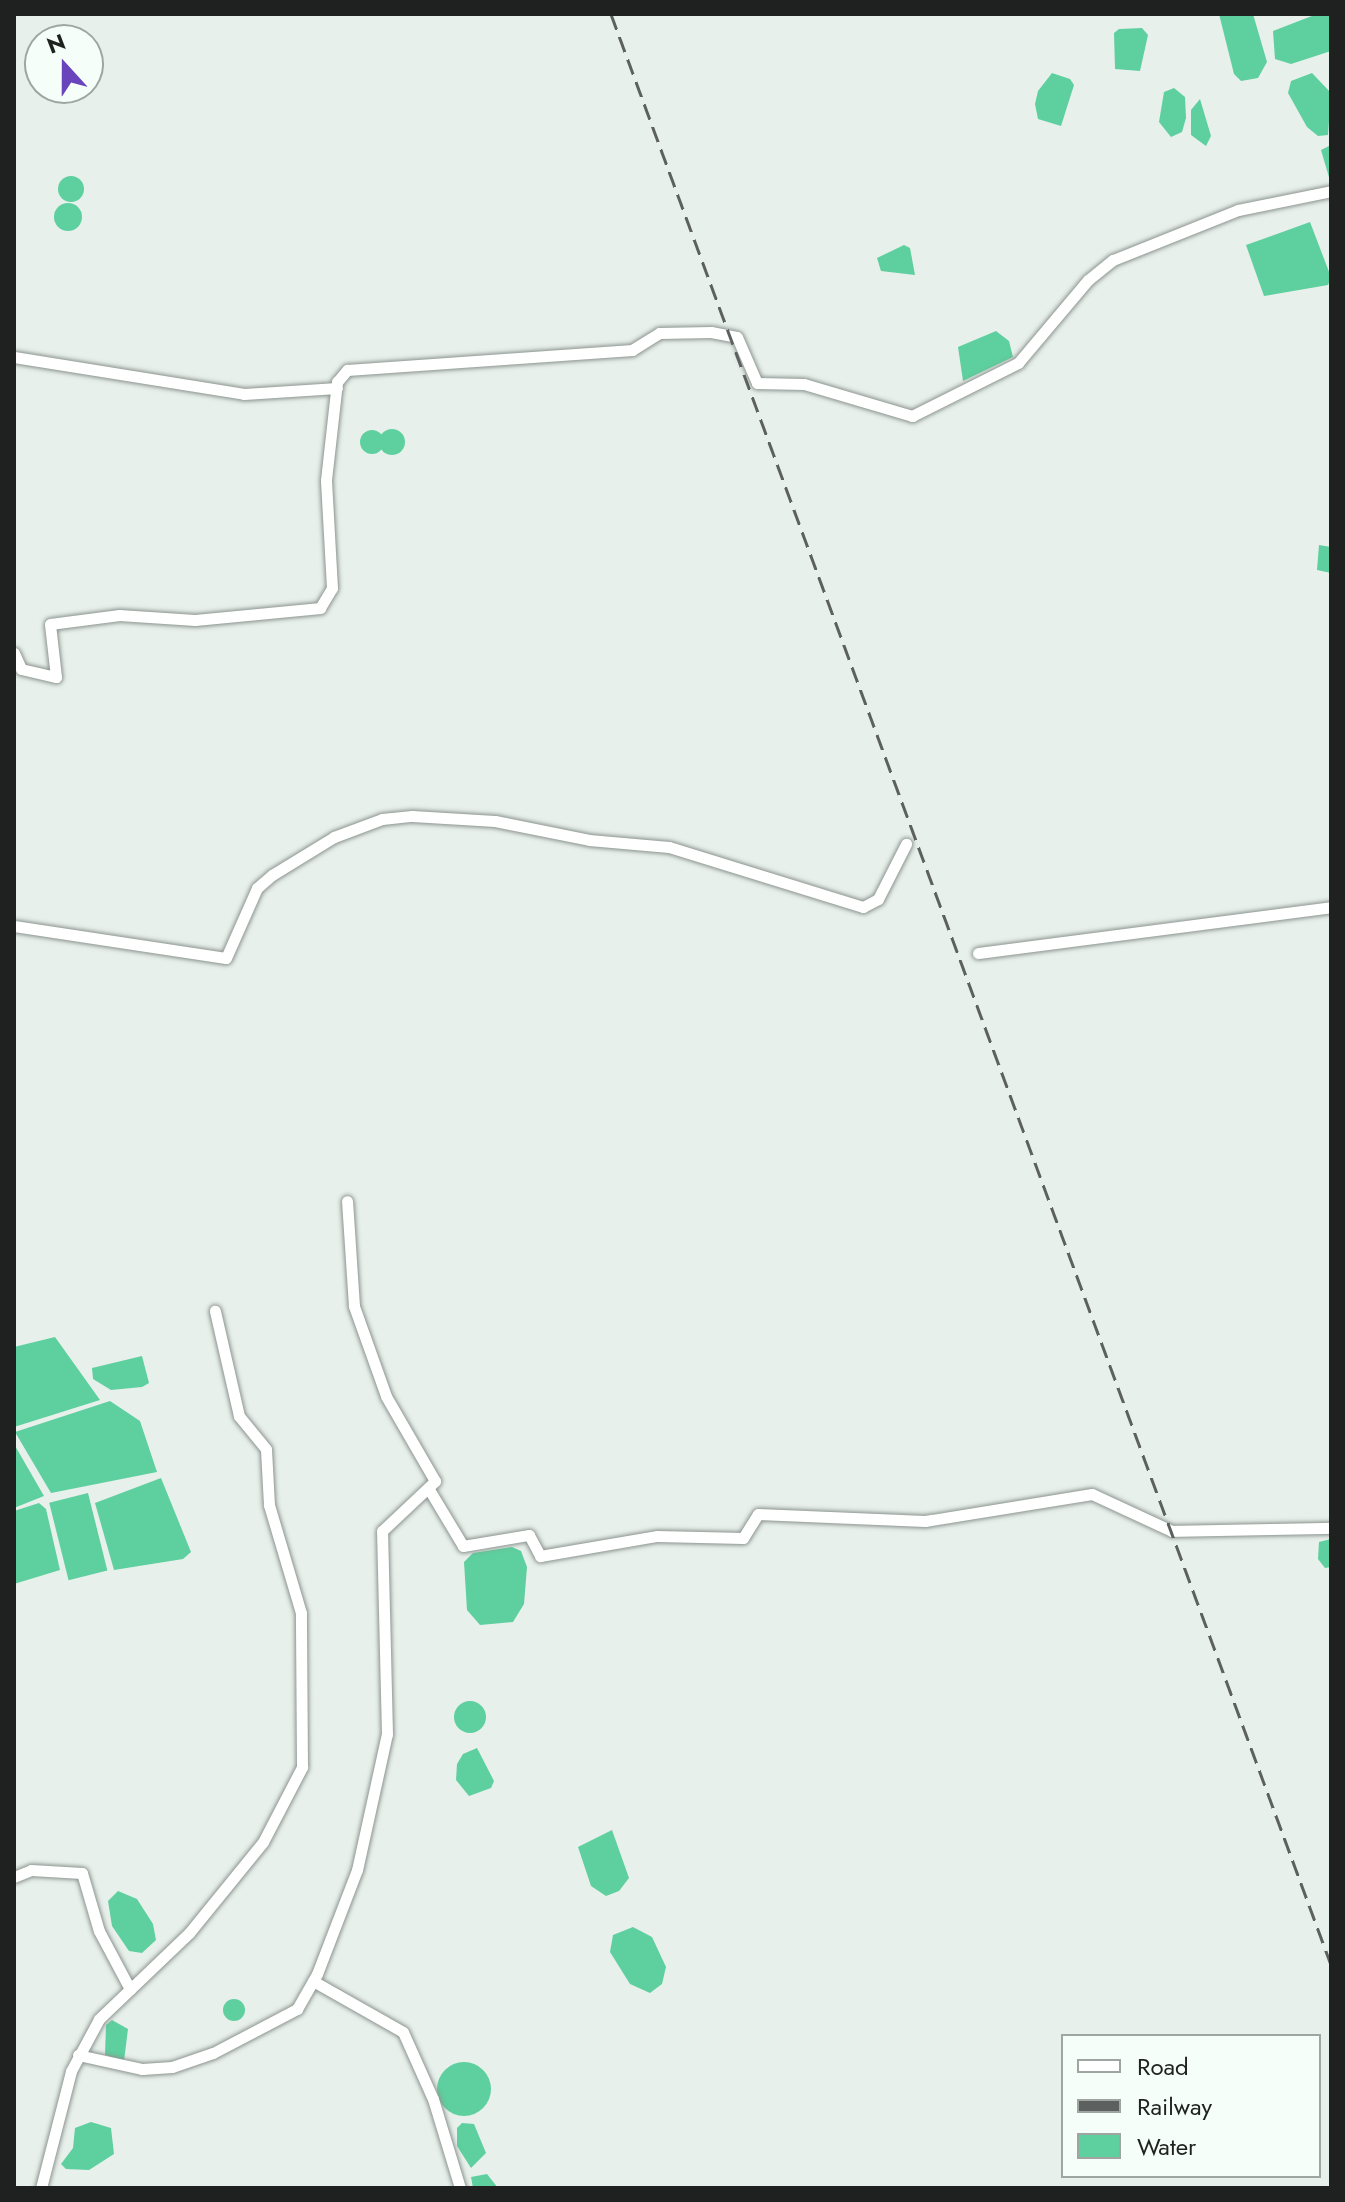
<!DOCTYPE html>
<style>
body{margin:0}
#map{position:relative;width:1345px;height:2202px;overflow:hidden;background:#e8f0ec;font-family:Jost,sans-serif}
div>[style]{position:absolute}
.water>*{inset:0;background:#5ecf9e;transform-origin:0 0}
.round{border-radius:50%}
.roads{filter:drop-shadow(0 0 2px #8c948f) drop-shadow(0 0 2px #8c948f)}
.street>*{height:11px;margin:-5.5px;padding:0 5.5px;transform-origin:5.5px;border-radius:5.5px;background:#fff}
.rail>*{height:3px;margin-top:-1.5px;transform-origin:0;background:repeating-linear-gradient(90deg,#5c615f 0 16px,transparent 0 24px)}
span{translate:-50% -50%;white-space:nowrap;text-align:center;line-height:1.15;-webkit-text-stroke:7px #f5fef9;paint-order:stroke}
.frame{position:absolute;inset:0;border:16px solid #1e2120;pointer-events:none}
.legend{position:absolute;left:1061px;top:2034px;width:260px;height:144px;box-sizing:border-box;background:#f5fef9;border:2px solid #9fa6a2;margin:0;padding:10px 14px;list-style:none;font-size:24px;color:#1e2120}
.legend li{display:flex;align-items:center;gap:16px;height:40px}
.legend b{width:40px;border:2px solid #9fa6a2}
.north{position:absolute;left:24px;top:24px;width:80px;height:80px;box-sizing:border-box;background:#f5fef9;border:2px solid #9fa6a2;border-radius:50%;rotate:339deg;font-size:22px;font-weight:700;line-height:32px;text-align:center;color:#1e2120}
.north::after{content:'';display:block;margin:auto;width:28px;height:36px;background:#6944bd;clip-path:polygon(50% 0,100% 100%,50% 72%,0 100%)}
</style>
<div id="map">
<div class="water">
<i style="clip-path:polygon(1219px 14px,1253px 14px,1267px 62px,1258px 78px,1241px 81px,1234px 74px)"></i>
<i style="clip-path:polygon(1317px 14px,1331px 14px,1331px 51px,1291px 64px,1275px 59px,1273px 31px)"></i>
<i style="clip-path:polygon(1119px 29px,1142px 28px,1148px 35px,1140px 71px,1115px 69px,1114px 33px)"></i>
<i style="clip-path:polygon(1052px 73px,1070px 79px,1074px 85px,1061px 126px,1038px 119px,1035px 104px,1038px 91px)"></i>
<i style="clip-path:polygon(1312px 73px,1331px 93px,1328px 135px,1318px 136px,1307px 127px,1288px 93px,1291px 81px)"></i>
<i style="clip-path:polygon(1174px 88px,1185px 97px,1186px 118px,1182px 132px,1171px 137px,1159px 122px,1164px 92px)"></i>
<i style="clip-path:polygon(1200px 99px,1211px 136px,1206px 146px,1191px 135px,1191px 110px)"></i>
<i style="clip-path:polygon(1331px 145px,1331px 184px,1321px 150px)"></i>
<i class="round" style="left:58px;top:176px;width:26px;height:26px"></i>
<i class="round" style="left:54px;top:203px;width:28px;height:28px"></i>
<i style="clip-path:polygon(1310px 222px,1331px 277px,1328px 285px,1264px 296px,1246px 245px)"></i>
<i style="clip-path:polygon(904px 245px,910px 248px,915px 275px,881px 271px,877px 258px)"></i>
<i style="clip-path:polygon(996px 331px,1009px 341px,1013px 357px,963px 381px,958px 347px)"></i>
<i class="round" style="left:379px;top:429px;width:26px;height:26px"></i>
<i class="round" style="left:360px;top:430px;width:24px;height:24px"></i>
<i style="clip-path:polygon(1319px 545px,1331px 547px,1331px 573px,1317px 570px)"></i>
<i style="clip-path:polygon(55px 1337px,100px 1400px,14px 1427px,14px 1347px)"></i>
<i style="clip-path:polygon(142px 1356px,149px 1383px,142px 1387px,111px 1390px,93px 1379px,92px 1368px)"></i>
<i style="clip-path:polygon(110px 1401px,140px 1421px,157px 1472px,51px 1493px,15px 1432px)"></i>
<i style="clip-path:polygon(14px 1444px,44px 1496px,14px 1508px)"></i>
<i style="clip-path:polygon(161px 1478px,191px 1552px,183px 1559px,114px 1570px,95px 1503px)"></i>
<i style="left:88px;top:1493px;width:80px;height:40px;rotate:76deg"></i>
<i style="clip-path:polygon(39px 1503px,46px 1509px,60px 1570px,14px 1584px,14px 1511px)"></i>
<i style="clip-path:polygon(1331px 1539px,1331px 1567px,1325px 1568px,1318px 1559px,1319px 1542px)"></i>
<i style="clip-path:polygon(512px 1547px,521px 1551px,527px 1567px,524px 1604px,513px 1622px,480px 1625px,467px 1610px,464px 1562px,473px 1553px)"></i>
<i class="round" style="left:454px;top:1701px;width:32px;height:32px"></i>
<i style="clip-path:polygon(477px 1748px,494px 1781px,491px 1788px,469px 1796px,456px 1780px,457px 1764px,463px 1754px)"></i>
<i style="clip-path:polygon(612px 1830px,629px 1878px,619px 1891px,606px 1896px,591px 1886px,578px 1847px)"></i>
<i style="clip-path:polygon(118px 1891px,137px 1899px,153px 1924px,156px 1940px,142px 1953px,129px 1951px,112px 1926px,108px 1901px)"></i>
<i style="clip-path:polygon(633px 1927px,652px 1937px,666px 1967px,662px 1984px,650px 1993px,630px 1984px,610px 1952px,613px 1935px)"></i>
<i class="round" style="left:223px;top:1999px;width:22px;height:22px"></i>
<i style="clip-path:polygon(112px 2020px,128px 2029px,124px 2061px,105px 2055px,106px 2025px)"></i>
<i class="round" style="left:437px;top:2062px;width:54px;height:54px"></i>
<i style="clip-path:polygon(91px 2122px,111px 2128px,114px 2154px,89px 2170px,66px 2169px,61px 2164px,73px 2148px,75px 2128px)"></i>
<i style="clip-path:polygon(462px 2123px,474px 2124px,486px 2153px,471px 2168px,457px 2146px,457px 2128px)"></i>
<i style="clip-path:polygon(487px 2174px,498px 2188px,473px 2188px,471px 2177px)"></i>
</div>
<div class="roads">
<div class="street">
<i style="left:14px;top:357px;width:233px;rotate:9.1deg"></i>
<i style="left:244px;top:394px;width:93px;rotate:-3.7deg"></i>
<i style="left:14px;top:653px;width:17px;rotate:66deg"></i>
<i style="left:21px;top:669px;width:36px;rotate:13deg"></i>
<i style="left:56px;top:677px;width:53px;rotate:-96.5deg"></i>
<i style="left:50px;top:624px;width:70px;rotate:-7.4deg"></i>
<i style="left:119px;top:615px;width:76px;rotate:3.8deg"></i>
<i style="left:195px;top:620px;width:126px;rotate:-5.5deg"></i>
<i style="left:320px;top:608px;width:23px;rotate:-59deg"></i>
<i style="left:332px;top:588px;width:108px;rotate:-93.2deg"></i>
<i style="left:326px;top:480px;width:99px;rotate:-83.6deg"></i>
<i style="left:337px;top:382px;width:16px;rotate:-50deg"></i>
<i style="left:347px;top:370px;width:286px;rotate:-4deg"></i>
<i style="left:632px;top:350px;width:32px;rotate:-32deg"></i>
<i style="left:659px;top:333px;width:52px;rotate:-1.1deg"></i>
<i style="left:711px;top:332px;width:26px;rotate:11deg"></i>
<i style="left:737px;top:337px;width:50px;rotate:66.5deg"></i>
<i style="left:757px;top:383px;width:47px;rotate:1.2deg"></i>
<i style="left:804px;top:384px;width:113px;rotate:16.5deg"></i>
<i style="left:912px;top:416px;width:119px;rotate:-26.6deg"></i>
<i style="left:1018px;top:363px;width:109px;rotate:-49.9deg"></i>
<i style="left:1088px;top:280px;width:32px;rotate:-39deg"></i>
<i style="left:1113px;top:260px;width:135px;rotate:-21.8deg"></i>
<i style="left:1238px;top:210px;width:95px;rotate:-11.5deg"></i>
<i style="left:14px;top:926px;width:214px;rotate:8.6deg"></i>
<i style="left:226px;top:958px;width:77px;rotate:-66.1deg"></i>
<i style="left:257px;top:888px;width:20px;rotate:-41deg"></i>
<i style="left:272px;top:875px;width:73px;rotate:-31.5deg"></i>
<i style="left:334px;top:837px;width:51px;rotate:-20.6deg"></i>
<i style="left:382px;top:819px;width:30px;rotate:-6deg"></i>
<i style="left:412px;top:816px;width:83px;rotate:3.4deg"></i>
<i style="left:495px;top:821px;width:96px;rotate:11.4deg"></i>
<i style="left:589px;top:840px;width:80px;rotate:5deg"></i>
<i style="left:669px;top:847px;width:203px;rotate:17.2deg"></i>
<i style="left:863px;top:907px;width:17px;rotate:-28deg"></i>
<i style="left:878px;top:899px;width:62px;rotate:-63deg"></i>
<i style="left:978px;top:953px;width:356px;rotate:-7.4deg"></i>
<i style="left:430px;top:1491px;width:64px;rotate:59deg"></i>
<i style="left:463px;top:1546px;width:67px;rotate:-9.5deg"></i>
<i style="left:529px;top:1535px;width:24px;rotate:62deg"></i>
<i style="left:540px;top:1556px;width:119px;rotate:-9.7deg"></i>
<i style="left:657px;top:1536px;width:86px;rotate:1.3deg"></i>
<i style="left:743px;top:1538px;width:28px;rotate:-58deg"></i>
<i style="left:758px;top:1514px;width:167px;rotate:2.4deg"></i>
<i style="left:925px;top:1521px;width:169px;rotate:-9.2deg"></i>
<i style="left:1092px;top:1494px;width:88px;rotate:24.8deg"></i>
<i style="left:1172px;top:1531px;width:159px;rotate:-1.1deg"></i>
<i style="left:14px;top:1877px;width:18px;rotate:-22deg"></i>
<i style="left:31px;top:1870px;width:51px;rotate:3.4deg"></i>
<i style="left:82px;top:1873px;width:60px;rotate:73.7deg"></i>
<i style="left:99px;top:1931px;width:66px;rotate:61.9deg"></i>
<i style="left:313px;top:1981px;width:103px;rotate:29.5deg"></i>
<i style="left:403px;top:2032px;width:73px;rotate:65.9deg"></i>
<i style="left:433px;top:2099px;width:93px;rotate:73.1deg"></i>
<i style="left:78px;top:2055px;width:66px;rotate:12.3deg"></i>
<i style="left:142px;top:2069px;width:30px;rotate:-4deg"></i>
<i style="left:172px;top:2067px;width:43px;rotate:-18.9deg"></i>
<i style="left:213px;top:2053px;width:95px;rotate:-27.6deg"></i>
<i style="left:297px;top:2009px;width:40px;rotate:-60.3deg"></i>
<i style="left:317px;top:1974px;width:111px;rotate:-69deg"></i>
<i style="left:357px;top:1870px;width:139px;rotate:-77.6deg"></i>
<i style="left:387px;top:1734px;width:203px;rotate:-91.4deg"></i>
<i style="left:382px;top:1531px;width:73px;rotate:-43.3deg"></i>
<i style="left:435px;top:1481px;width:98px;rotate:-120deg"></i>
<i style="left:386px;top:1396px;width:96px;rotate:-109.6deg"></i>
<i style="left:354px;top:1306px;width:105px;rotate:-93.8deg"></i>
<i style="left:41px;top:2188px;width:121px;rotate:-75.6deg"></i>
<i style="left:71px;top:2071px;width:59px;rotate:-61.7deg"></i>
<i style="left:99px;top:2019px;width:124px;rotate:-43.7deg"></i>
<i style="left:189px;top:1933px;width:117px;rotate:-50.9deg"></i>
<i style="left:263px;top:1842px;width:85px;rotate:-62.5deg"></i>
<i style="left:302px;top:1767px;width:154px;rotate:-90.4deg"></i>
<i style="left:301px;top:1613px;width:113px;rotate:-106.5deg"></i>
<i style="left:269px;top:1505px;width:56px;rotate:-93.1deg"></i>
<i style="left:266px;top:1449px;width:43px;rotate:-129.3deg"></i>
<i style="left:239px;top:1416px;width:108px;rotate:-102.9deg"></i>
</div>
</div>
<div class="rail">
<i style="left:611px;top:14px;width:2080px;rotate:69.74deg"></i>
</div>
<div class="frame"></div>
<ul class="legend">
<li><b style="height:10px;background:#fff"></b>Road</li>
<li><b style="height:10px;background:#5c615f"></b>Railway</li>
<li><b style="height:22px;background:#5ecf9e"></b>Water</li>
</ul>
<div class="north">N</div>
</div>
